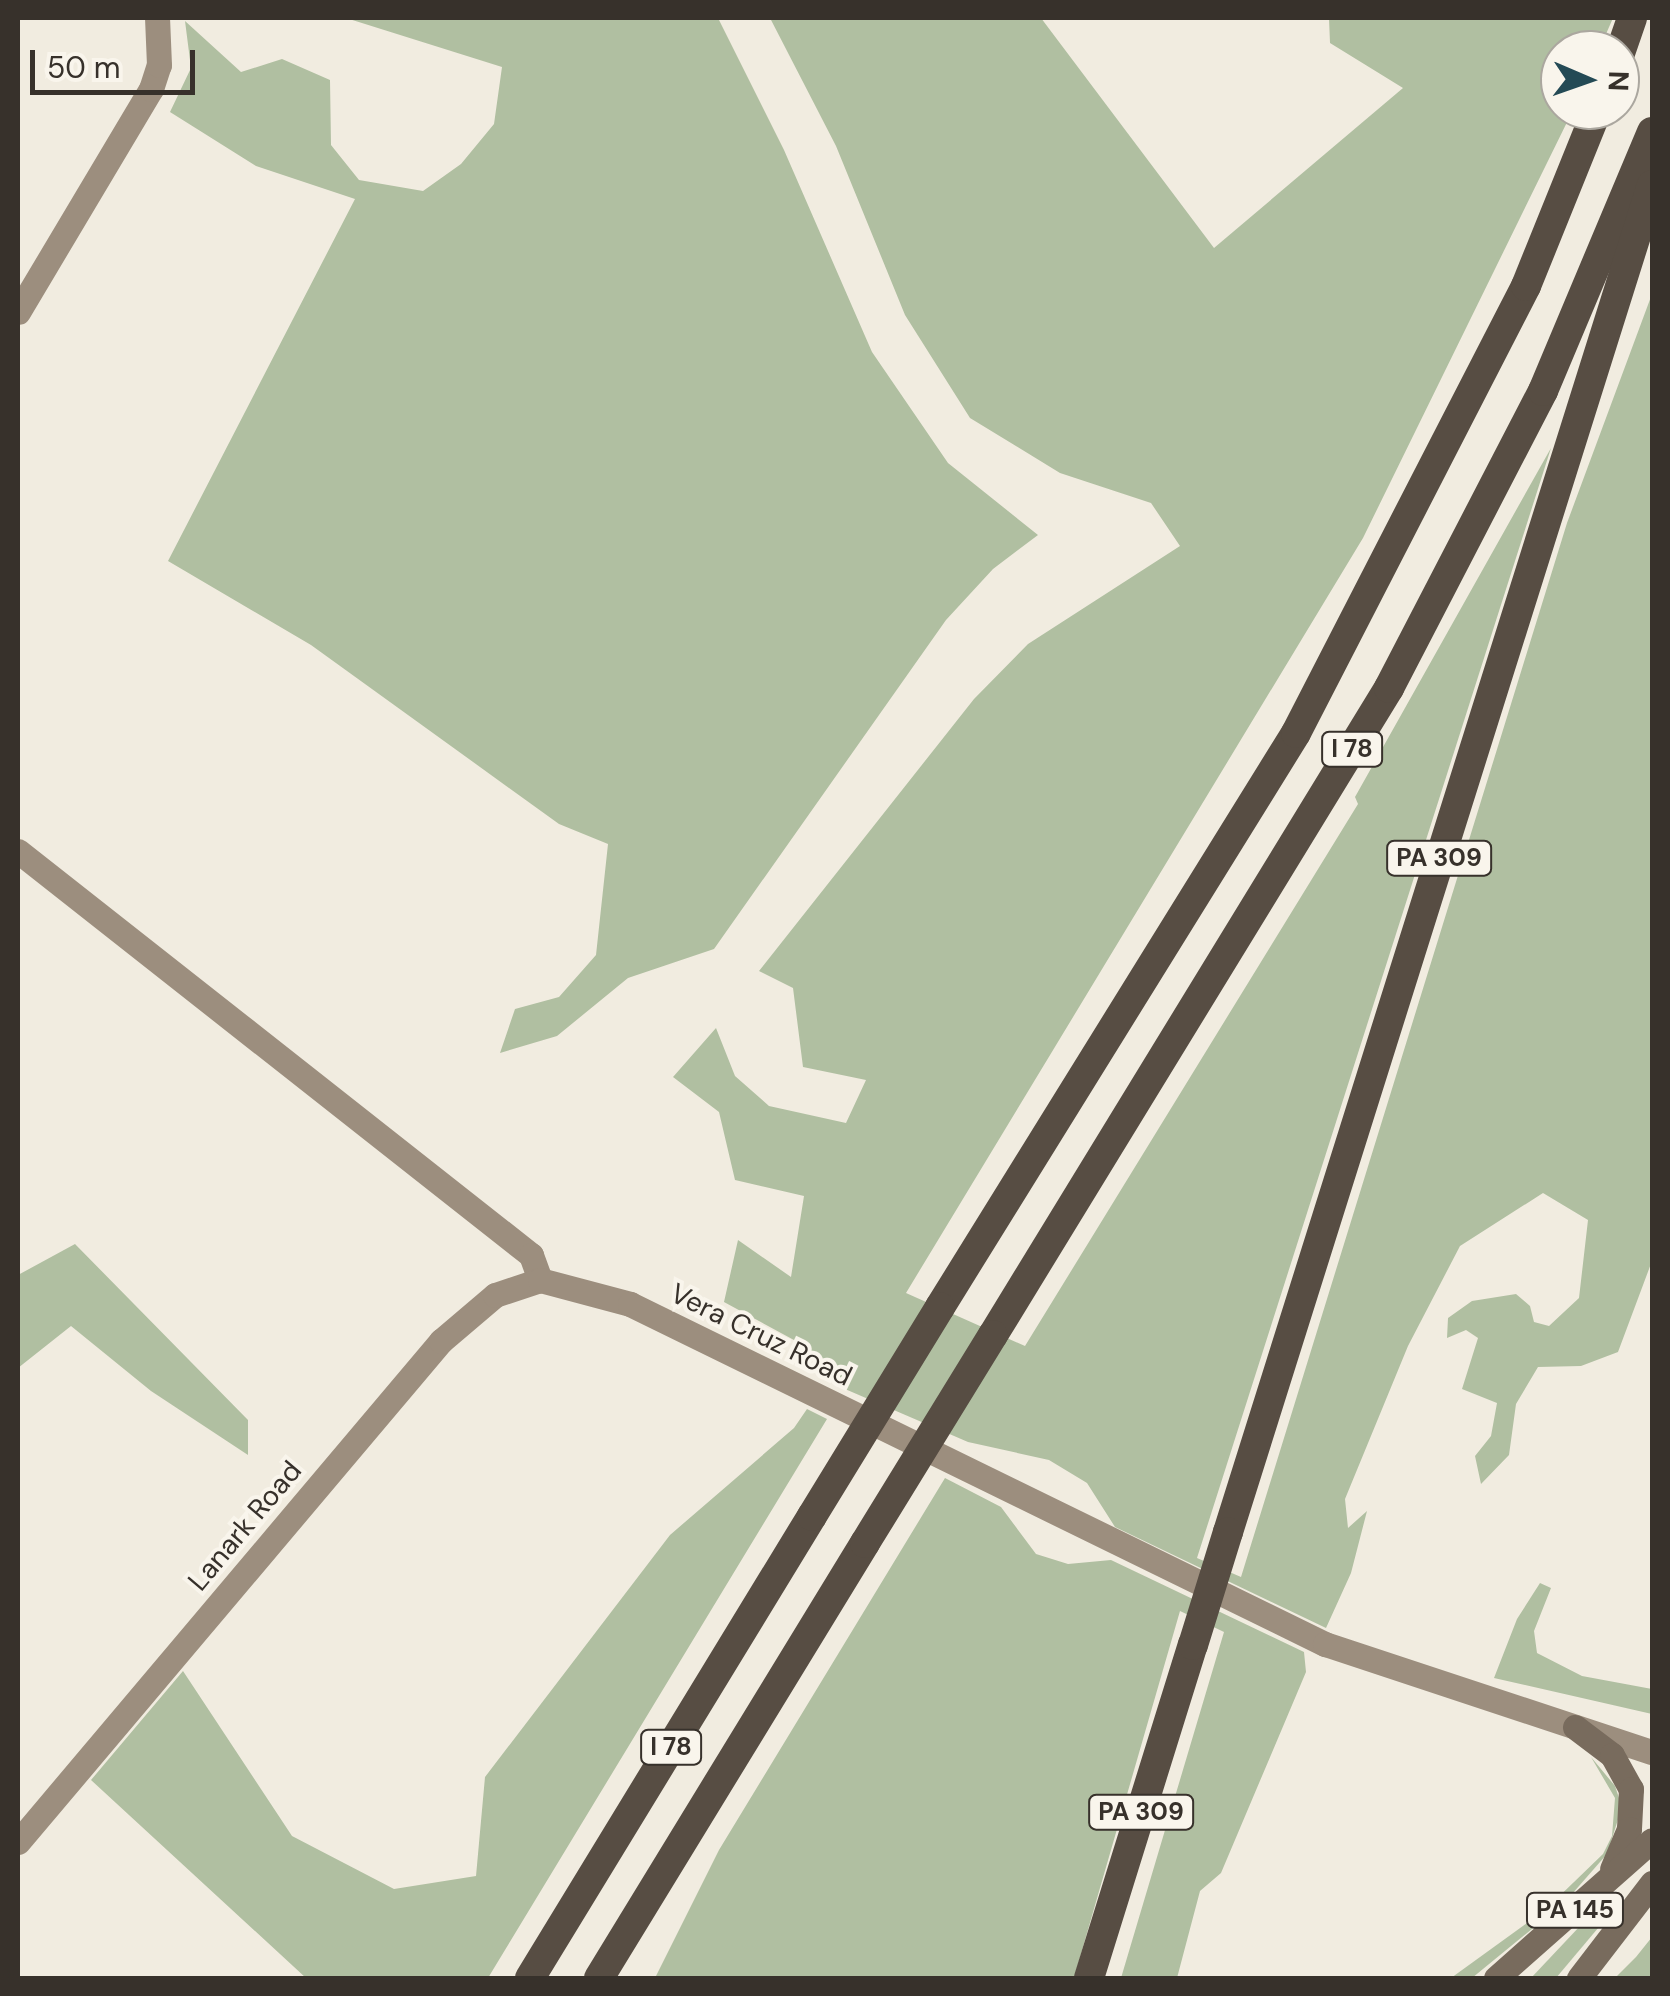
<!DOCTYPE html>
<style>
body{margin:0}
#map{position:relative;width:1670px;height:1996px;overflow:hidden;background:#f1ece0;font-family:"DM Sans",sans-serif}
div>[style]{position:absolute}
.green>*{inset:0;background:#b0bfa1}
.secondary>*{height:25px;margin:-12.5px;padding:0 12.5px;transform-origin:12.5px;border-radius:12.5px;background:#9c8e7e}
.primary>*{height:25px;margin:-12.5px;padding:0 12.5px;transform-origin:12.5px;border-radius:12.5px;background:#786b5d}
.highway>*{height:30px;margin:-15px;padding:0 15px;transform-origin:15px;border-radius:15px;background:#574d43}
.highway-bridge>*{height:30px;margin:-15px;padding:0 15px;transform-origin:15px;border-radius:15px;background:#574d43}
span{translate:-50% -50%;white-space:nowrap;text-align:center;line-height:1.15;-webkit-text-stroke:8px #f9f5ec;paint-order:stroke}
.shield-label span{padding:2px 8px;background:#f9f5ec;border:2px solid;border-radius:8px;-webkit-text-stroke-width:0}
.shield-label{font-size:25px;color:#37312b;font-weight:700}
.street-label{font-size:28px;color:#37312b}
.frame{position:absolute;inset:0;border:20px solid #37312b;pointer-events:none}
.north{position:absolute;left:1540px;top:30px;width:100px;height:100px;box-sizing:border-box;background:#f9f5ec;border:2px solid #aba79f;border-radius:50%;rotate:92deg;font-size:28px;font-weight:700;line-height:40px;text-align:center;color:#37312b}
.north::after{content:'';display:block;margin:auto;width:35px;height:45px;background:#244a55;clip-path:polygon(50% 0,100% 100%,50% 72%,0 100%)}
.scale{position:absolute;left:30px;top:50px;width:165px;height:45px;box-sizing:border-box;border:5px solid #37312b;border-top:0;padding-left:12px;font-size:30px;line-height:35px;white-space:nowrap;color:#37312b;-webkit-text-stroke:8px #f9f5ec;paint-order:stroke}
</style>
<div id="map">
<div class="green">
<i style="clip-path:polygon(346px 18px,718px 18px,784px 150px,872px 352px,948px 463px,1038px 535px,993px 569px,946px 620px,714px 949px,628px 978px,557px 1036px,500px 1053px,515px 1009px,559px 997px,596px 955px,608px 844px,559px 824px,311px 645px,168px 561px,355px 199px,256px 166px,170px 112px,191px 68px,185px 21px,241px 72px,282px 59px,330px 80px,331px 145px,359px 180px,423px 191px,461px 164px,494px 124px,502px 67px)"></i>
<i style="clip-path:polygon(770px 18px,1041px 18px,1214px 248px,1403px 88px,1330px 43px,1329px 18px,1613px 18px,1599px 50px,1560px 50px,1560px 110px,1573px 110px,1363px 538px,906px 1293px,1025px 1346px,1358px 804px,1355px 797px,1551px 448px,1197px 1558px,1241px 1577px,1567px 523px,1652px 294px,1652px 1261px,1618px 1352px,1581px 1366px,1538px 1367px,1516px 1404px,1509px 1455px,1481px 1484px,1475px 1456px,1491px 1436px,1497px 1403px,1462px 1389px,1478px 1338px,1466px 1330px,1447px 1338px,1448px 1318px,1472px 1301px,1516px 1294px,1530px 1306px,1534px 1322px,1549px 1326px,1579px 1298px,1588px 1220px,1543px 1193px,1460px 1246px,1408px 1346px,1345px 1499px,1348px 1528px,1367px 1511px,1351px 1573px,1326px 1628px,1115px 1527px,1087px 1483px,1049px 1460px,968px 1442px,845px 1389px,827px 1378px,805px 1346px,724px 1302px,738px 1240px,791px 1277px,804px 1196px,735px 1180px,719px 1112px,673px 1077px,716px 1028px,735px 1076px,769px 1106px,846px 1123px,866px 1080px,803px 1067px,793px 988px,759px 971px,974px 699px,1028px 644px,1180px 546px,1151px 503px,1060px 473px,970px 418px,905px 315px,836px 146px)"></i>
<i style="clip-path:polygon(75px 1244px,248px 1420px,248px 1455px,151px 1391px,71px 1326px,18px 1368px,18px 1275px)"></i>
<i style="clip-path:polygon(807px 1409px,827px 1419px,488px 1978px,306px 1978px,91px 1780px,183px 1671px,292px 1836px,394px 1889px,476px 1876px,485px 1777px,670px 1535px,794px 1428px)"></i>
<i style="clip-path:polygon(945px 1478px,1001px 1507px,1036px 1554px,1068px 1564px,1111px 1560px,1304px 1652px,1306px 1672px,1221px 1873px,1200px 1891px,1177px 1978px,1121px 1978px,1224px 1632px,1180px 1611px,1074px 1978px,655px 1978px,719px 1850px)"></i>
<i style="clip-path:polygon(1540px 1583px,1551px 1588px,1534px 1631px,1537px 1653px,1582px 1676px,1652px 1689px,1652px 1714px,1494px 1678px,1517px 1619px)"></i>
<i style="clip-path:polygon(1591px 1757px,1615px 1786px,1622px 1807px,1607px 1854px,1565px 1902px,1472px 1978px,1451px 1978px,1545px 1910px,1603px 1854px,1612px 1836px,1615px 1798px)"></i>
<i style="clip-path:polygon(1597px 1908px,1604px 1921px,1556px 1978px,1531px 1978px)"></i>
<i style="clip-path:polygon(1652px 1937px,1652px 1978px,1615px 1978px,1636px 1957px)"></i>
</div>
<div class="secondary">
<i style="left:18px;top:312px;width:260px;rotate:-59.2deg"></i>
<i style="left:151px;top:89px;width:25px;rotate:-72deg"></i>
<i style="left:159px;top:65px;width:47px;rotate:-92.4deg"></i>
<i style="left:18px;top:851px;width:653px;rotate:38.22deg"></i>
<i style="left:531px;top:1255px;width:27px;rotate:70deg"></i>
<i style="left:18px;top:1842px;width:656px;rotate:-49.83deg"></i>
<i style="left:441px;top:1341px;width:71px;rotate:-40.4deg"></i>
<i style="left:495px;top:1295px;width:47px;rotate:-18.4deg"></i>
<i style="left:540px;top:1280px;width:93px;rotate:14.9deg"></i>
<i style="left:630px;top:1304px;width:774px;rotate:26.07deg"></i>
<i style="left:1325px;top:1644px;width:344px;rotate:18.3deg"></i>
</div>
<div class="primary">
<i style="left:1575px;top:1727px;width:46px;rotate:37.1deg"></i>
<i style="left:1612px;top:1755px;width:39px;rotate:61deg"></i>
<i style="left:1631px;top:1789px;width:40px;rotate:92.9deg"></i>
<i style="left:1629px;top:1829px;width:43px;rotate:113deg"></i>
<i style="left:1496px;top:1978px;width:208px;rotate:-41.5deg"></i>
<i style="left:1579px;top:1978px;width:120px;rotate:-52.5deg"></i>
</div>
<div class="highway">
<i style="left:1620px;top:53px;width:37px;rotate:-71deg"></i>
<i style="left:940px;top:1307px;width:675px;rotate:-58.19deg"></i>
<i style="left:1296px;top:733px;width:503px;rotate:-62.77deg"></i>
<i style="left:1526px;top:286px;width:190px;rotate:-68deg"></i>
<i style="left:993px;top:1335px;width:759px;rotate:-58.53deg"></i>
<i style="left:1389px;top:688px;width:335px;rotate:-62.6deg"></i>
<i style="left:1543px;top:391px;width:281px;rotate:-67.2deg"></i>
<i style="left:1228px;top:1532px;width:1412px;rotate:-72.53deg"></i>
<i style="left:530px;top:1978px;width:541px;rotate:-58.6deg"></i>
<i style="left:599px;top:1978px;width:510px;rotate:-58.55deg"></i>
<i style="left:1089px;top:1978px;width:349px;rotate:-72.7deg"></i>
</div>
<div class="highway-bridge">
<i style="left:812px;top:1516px;width:245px;rotate:-58.5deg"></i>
<i style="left:865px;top:1543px;width:244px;rotate:-58.4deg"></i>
<i style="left:1193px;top:1645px;width:118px;rotate:-72.8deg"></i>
</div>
<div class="shield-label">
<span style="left:1352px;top:749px">I 78</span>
<span style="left:1439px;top:858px">PA 309</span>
<span style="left:671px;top:1747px">I 78</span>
<span style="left:1141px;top:1812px">PA 309</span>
<span style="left:1575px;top:1910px">PA 145</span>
</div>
<div class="street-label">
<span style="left:761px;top:1335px;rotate:26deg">Vera Cruz Road</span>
<span style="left:245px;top:1526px;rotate:-50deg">Lanark Road</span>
</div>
<div class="frame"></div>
<div class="north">N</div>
<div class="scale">50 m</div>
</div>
